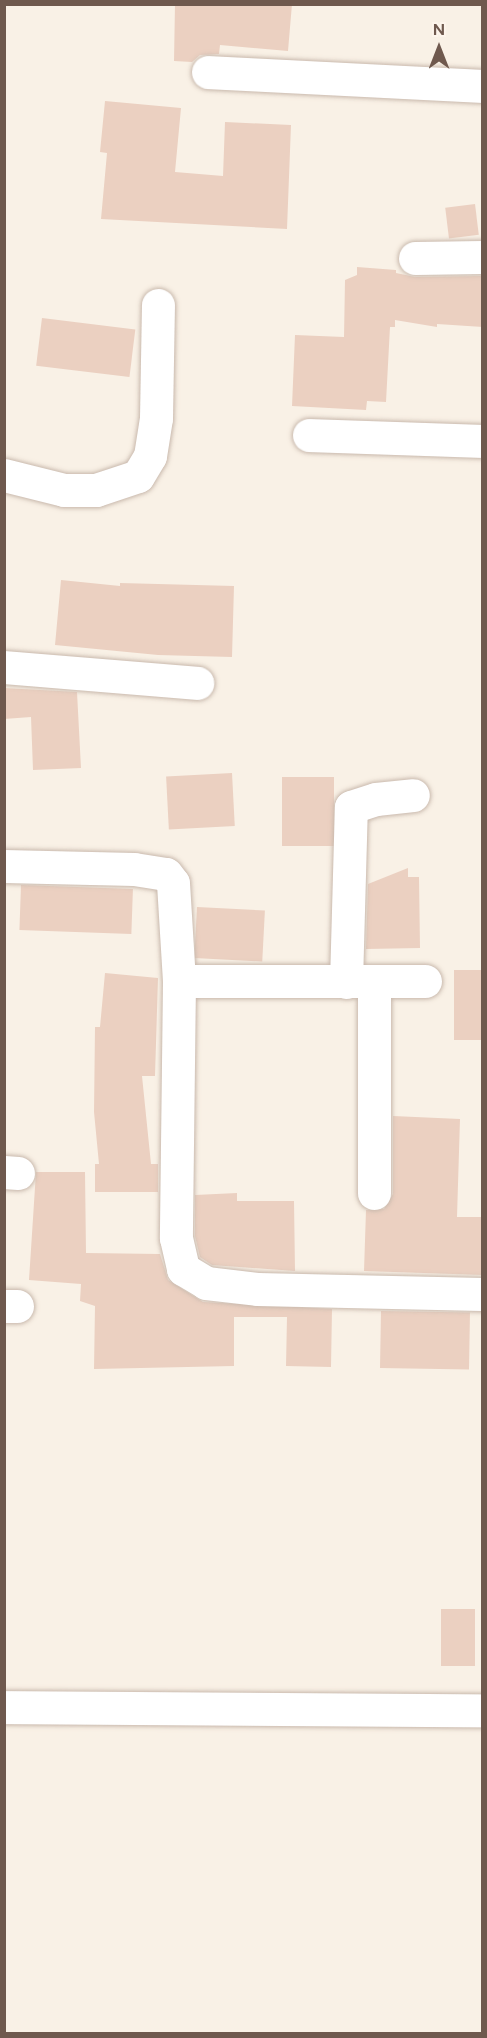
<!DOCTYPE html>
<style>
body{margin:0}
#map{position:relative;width:487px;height:2038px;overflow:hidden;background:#f9f1e6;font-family:Figtree,sans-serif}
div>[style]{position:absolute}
.building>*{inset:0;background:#ebd0c1;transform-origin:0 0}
.roads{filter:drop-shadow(0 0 2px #c9b9ad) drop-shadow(0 0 2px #c9b9ad)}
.minor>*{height:33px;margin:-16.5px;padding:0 16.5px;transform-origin:16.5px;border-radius:16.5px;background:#fff}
span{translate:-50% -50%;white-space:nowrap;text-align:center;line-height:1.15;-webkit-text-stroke:6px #fdf5ec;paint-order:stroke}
.frame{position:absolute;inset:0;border:6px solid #6f594e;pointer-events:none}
.north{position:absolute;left:409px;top:18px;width:60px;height:60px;-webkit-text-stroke:4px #fdf5ec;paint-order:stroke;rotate:0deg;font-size:16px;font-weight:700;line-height:24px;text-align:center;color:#6f594e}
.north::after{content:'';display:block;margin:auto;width:21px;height:27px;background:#6f594e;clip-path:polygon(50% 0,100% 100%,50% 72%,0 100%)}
</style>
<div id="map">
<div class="building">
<i style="clip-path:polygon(175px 4px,292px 4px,288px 51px,220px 45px,219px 54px,200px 55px,192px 62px,174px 61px)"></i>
<i style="clip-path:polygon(105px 101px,181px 108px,175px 172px,223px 176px,225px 122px,291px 125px,287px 229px,101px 219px,107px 153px,100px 152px)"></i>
<i style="left:475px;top:204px;width:31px;height:30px;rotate:83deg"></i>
<i style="clip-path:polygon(357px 267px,396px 270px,396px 273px,415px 277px,483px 276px,483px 327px,437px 324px,437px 327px,395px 320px,395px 327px,390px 327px,386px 402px,367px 401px,366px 410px,292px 406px,295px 335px,344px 337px,345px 280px,357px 275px)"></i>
<i style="left:42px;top:318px;width:94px;height:48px;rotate:7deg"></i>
<i style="clip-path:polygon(61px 580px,120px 586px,120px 583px,234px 586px,232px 657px,158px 655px,55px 645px)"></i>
<i style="clip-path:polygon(4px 688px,77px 692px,81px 768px,33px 770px,31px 717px,4px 719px)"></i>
<i style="left:232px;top:773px;width:53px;height:66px;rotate:87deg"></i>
<i style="left:282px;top:777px;width:52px;height:69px"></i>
<i style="clip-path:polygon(408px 868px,408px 877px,419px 877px,420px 948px,366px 949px,368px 884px)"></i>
<i style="left:21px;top:885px;width:112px;height:45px;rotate:2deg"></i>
<i style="left:197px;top:907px;width:68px;height:51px;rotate:3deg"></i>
<i style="left:483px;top:970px;width:70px;height:29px;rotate:90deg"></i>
<i style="clip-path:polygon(105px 973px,158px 978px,155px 1076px,142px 1076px,151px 1164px,158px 1164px,158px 1192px,95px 1192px,95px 1164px,99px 1164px,94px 1112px,95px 1027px,100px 1027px)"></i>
<i style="clip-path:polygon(393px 1116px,460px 1119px,457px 1217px,483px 1217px,483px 1275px,364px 1271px,366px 1210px,384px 1209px,393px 1194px)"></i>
<i style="clip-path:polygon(36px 1172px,85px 1172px,86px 1253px,160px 1254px,168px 1280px,203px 1302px,332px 1309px,331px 1367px,286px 1366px,287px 1317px,234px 1317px,234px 1366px,94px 1369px,95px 1306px,80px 1301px,81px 1284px,29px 1280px)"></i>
<i style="clip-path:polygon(237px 1193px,237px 1201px,294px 1201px,295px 1271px,212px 1265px,200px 1257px,195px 1236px,195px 1195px)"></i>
<i style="left:381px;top:1311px;width:89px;height:57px;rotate:1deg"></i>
<i style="left:475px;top:1609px;width:57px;height:34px;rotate:90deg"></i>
</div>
<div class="roads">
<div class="minor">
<i style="left:208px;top:72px;width:274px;rotate:2.9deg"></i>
<i style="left:415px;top:258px;width:67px;rotate:-0.9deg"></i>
<i style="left:309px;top:435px;width:173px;rotate:2deg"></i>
<i style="left:4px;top:475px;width:62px;rotate:14deg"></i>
<i style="left:64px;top:490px;width:32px"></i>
<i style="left:96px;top:490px;width:44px;rotate:-18.4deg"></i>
<i style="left:138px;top:476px;width:23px;rotate:-59deg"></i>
<i style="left:150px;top:456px;width:38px;rotate:-81deg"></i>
<i style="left:156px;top:418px;width:113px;rotate:-89deg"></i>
<i style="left:4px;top:667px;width:194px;rotate:4.7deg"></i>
<i style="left:4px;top:866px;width:130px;rotate:1.3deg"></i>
<i style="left:134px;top:869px;width:32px;rotate:9deg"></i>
<i style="left:166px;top:874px;width:11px;rotate:52deg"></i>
<i style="left:173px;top:883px;width:98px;rotate:86.5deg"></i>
<i style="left:179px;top:981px;width:257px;rotate:90.7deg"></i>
<i style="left:176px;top:1238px;width:32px;rotate:77deg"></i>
<i style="left:183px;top:1269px;width:27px;rotate:31deg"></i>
<i style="left:206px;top:1283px;width:51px;rotate:6.7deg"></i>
<i style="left:257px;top:1289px;width:225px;rotate:1.3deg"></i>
<i style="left:179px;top:981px;width:246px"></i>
<i style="left:346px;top:982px;width:175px;rotate:-88.4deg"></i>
<i style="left:351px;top:807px;width:26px;rotate:-18deg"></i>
<i style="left:376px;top:799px;width:37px;rotate:-6deg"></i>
<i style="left:374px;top:982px;width:211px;rotate:90deg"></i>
<i style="left:4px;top:1172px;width:14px;rotate:4deg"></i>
<i style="left:4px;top:1306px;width:13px"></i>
<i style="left:4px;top:1707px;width:478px;rotate:0.4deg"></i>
</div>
</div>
<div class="frame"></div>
<div class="north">N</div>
</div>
